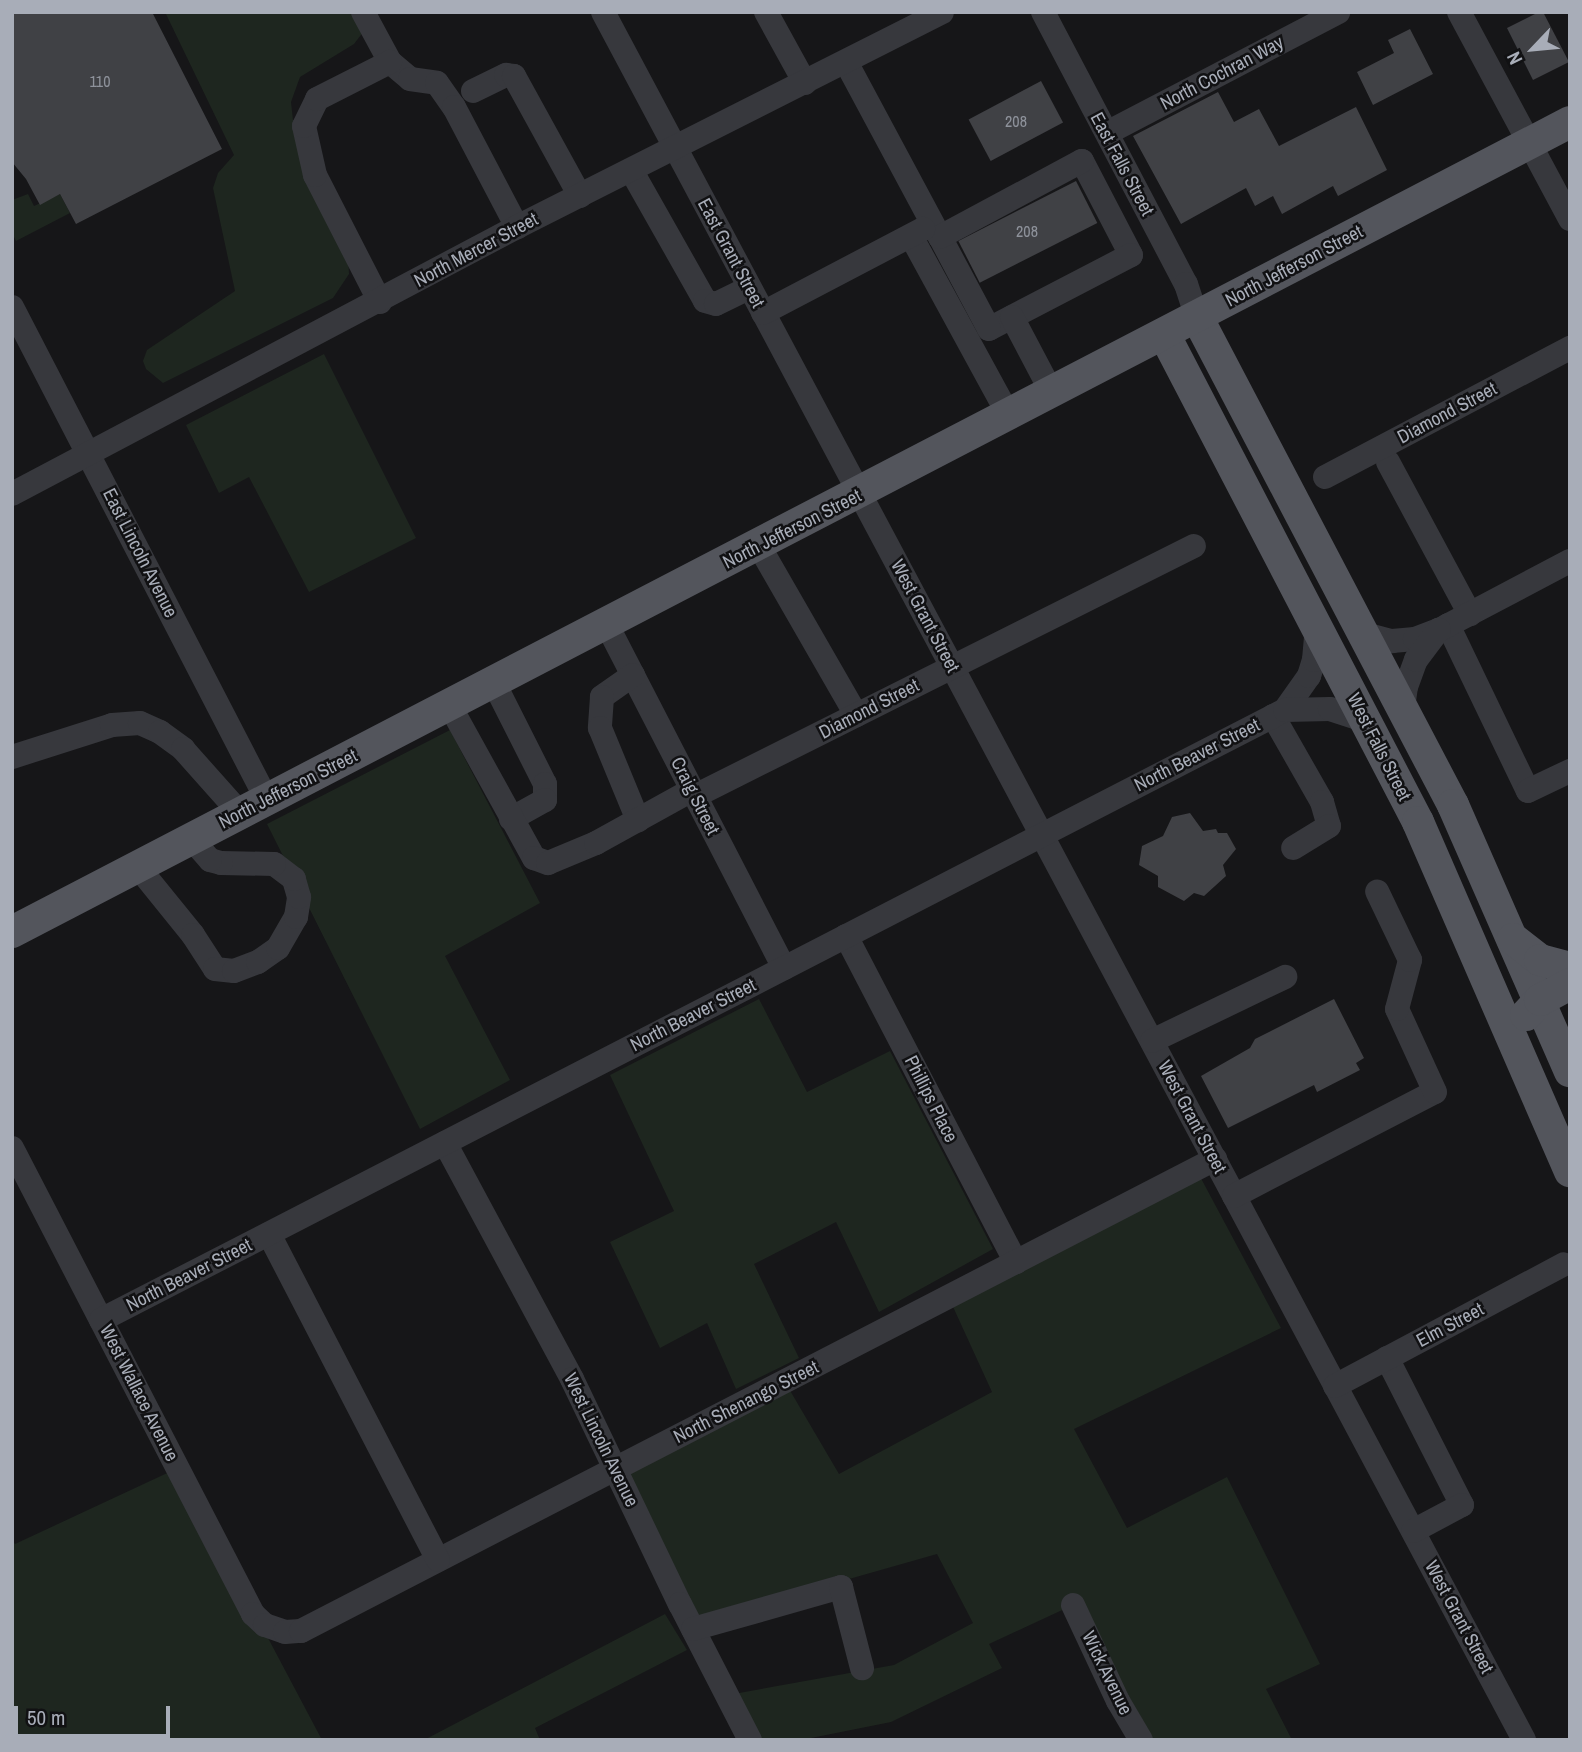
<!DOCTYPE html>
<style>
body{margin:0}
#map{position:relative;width:1582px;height:1752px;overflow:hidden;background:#161618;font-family:"Archivo Narrow",sans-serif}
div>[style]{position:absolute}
.green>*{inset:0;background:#1e261f}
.building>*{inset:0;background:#404145;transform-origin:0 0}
.minor>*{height:24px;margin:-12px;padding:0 12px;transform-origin:12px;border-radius:12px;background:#37383d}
.major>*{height:32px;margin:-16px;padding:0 16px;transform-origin:16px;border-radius:16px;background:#53555c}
span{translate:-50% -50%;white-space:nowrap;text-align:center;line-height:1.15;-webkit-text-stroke:5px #111113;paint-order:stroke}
.number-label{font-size:16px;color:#8e929b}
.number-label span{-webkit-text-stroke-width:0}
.street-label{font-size:19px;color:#a8adb8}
.frame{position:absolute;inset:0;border:14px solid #a8adb8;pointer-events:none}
.north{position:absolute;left:1498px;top:14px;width:70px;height:70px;-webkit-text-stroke:5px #111113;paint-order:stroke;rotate:244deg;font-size:19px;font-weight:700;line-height:28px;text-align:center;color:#a8adb8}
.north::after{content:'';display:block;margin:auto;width:24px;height:32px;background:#a8adb8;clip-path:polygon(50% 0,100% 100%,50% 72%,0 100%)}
.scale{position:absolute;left:14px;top:1706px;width:156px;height:32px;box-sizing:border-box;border:4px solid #a8adb8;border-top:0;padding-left:9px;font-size:21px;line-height:24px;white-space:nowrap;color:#a8adb8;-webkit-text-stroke:5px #111113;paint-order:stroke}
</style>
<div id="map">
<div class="green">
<i style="clip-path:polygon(165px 12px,359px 12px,367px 27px,354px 44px,300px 77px,291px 102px,295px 138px,348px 252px,349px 274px,333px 298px,163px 383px,146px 369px,143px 361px,147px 350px,235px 291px,213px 188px,218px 173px,234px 155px)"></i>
<i style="clip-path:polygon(28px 194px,34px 206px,60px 194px,70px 213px,16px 241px,12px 233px,12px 200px)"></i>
<i style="clip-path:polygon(324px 354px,416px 538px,309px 592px,249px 477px,219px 493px,186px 425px)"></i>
<i style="clip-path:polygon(450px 730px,540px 903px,445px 956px,510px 1080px,420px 1129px,267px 824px)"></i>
<i style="clip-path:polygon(759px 999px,807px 1092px,890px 1051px,993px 1249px,879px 1312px,836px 1222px,754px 1264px,799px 1358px,736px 1389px,707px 1323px,660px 1348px,610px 1242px,674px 1211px,610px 1075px)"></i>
<i style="clip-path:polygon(1196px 1169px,1281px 1328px,1074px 1429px,1127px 1528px,1227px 1477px,1320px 1664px,1266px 1689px,1292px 1740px,1141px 1740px,1073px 1605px,989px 1644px,1002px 1668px,891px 1722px,801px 1740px,750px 1740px,728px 1695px,894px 1665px,973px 1623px,937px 1554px,691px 1624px,615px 1468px,785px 1382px,839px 1474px,992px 1392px,949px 1298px)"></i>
<i style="clip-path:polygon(178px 1468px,322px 1740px,12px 1740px,12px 1540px,15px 1544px)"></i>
<i style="clip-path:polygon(665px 1614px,687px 1650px,535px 1728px,540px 1740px,424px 1740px)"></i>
</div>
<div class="building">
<i style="clip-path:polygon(12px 12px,152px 12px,222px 149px,76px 224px,60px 194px,40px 205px,26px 179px,12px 162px)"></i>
<i style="clip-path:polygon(1539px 12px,1543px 12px,1569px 62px,1533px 80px,1507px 28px)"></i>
<i style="clip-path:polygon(1410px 29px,1433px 74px,1373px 105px,1357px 72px,1394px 53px,1388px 40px)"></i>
<i style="left:1041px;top:81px;width:47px;height:82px;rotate:62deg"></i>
<i style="clip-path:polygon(1218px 92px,1234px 122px,1259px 109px,1279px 146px,1356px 107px,1387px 170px,1338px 196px,1333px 186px,1282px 214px,1273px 196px,1255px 206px,1246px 188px,1181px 224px,1133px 136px)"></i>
<i style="left:1076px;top:181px;width:47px;height:132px;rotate:63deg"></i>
<i style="clip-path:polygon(1190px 813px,1203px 831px,1216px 829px,1218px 833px,1227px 833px,1236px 849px,1223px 865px,1226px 876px,1204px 896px,1194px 893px,1184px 901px,1158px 887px,1158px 876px,1139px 865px,1142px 846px,1163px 836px,1172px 817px)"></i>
<i style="clip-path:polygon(1334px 999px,1364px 1058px,1356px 1063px,1360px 1070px,1317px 1092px,1314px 1085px,1228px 1128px,1201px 1076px,1250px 1048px,1255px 1039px)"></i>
</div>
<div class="minor">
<i style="left:363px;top:12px;width:57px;rotate:61.6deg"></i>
<i style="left:390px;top:62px;width:26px;rotate:40deg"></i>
<i style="left:410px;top:79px;width:27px;rotate:8deg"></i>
<i style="left:437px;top:83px;width:29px;rotate:55deg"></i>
<i style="left:454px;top:107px;width:136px;rotate:62.3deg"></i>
<i style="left:603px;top:12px;width:1958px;rotate:61.94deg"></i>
<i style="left:766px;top:12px;width:81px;rotate:61.2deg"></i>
<i style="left:1043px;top:12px;width:307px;rotate:62.3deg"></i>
<i style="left:1186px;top:284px;width:35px;rotate:72deg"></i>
<i style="left:1459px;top:12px;width:235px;rotate:61.8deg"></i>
<i style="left:846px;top:62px;width:199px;rotate:61.8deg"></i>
<i style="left:473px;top:91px;width:37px;rotate:-26deg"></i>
<i style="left:506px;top:75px;width:8px;rotate:7deg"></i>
<i style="left:514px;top:76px;width:137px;rotate:61.2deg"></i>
<i style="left:1107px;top:133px;width:261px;rotate:-27.6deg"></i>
<i style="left:1082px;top:161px;width:106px;rotate:62.5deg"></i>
<i style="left:1131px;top:255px;width:160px;rotate:152.5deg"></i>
<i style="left:989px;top:329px;width:104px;rotate:-118deg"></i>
<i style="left:940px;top:237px;width:161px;rotate:-28.2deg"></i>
<i style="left:631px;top:170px;width:150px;rotate:60.5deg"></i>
<i style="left:705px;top:301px;width:11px;rotate:15deg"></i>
<i style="left:716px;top:304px;width:37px;rotate:-26deg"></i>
<i style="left:911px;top:236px;width:205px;rotate:61.4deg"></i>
<i style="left:380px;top:302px;width:143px;rotate:-117.1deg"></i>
<i style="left:315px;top:175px;width:50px;rotate:-102.7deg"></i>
<i style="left:304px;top:126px;width:30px;rotate:-64deg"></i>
<i style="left:317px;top:99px;width:82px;rotate:-26.9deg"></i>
<i style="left:12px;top:307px;width:555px;rotate:62.65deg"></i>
<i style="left:763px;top:313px;width:181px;rotate:-27.7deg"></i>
<i style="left:1012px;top:317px;width:86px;rotate:62.2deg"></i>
<i style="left:1388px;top:462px;width:173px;rotate:61.7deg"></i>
<i style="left:1325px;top:477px;width:277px;rotate:-27.8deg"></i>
<i style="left:12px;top:494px;width:571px;rotate:-27.87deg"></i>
<i style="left:517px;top:227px;width:476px;rotate:-26.8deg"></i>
<i style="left:759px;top:546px;width:195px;rotate:60.1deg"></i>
<i style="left:607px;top:625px;width:386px;rotate:62.7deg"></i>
<i style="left:1448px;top:625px;width:184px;rotate:64.3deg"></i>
<i style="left:1528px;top:791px;width:47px;rotate:-25.5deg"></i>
<i style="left:1365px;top:634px;width:28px;rotate:15deg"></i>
<i style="left:1392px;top:641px;width:23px;rotate:-5deg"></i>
<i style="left:1415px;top:639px;width:26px;rotate:-21deg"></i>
<i style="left:1439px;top:630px;width:148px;rotate:-27.8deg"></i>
<i style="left:633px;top:675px;width:38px;rotate:145deg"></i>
<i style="left:602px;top:697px;width:31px;rotate:94deg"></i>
<i style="left:600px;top:728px;width:100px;rotate:67.6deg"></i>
<i style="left:494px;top:683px;width:113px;rotate:63.2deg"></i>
<i style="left:545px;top:784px;width:16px;rotate:90deg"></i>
<i style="left:545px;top:800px;width:39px;rotate:151deg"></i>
<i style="left:450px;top:706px;width:174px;rotate:61.1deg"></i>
<i style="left:534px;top:858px;width:15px;rotate:20deg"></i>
<i style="left:548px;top:863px;width:52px;rotate:-22.6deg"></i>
<i style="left:596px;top:843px;width:110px;rotate:-28.9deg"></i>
<i style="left:1403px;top:708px;width:21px;rotate:-82deg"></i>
<i style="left:1406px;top:687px;width:29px;rotate:-70deg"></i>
<i style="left:1416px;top:660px;width:38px;rotate:-53deg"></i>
<i style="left:1285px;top:710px;width:42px;rotate:-54.8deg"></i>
<i style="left:1309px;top:676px;width:17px;rotate:-73deg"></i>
<i style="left:1314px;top:660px;width:32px;rotate:-85deg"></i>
<i style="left:1273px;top:716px;width:99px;rotate:60.3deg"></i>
<i style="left:1322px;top:802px;width:25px;rotate:74deg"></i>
<i style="left:1329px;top:826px;width:42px;rotate:148.6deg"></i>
<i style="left:12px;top:757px;width:105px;rotate:-17.7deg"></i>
<i style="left:112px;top:725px;width:28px;rotate:-4deg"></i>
<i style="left:140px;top:723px;width:22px;rotate:24deg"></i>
<i style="left:160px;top:732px;width:29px;rotate:36deg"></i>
<i style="left:183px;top:749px;width:87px;rotate:48.3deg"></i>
<i style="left:695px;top:796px;width:558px;rotate:-26.61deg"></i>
<i style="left:138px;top:867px;width:87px;rotate:51deg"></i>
<i style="left:193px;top:935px;width:40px;rotate:57.1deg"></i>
<i style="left:215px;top:969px;width:19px;rotate:6deg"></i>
<i style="left:234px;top:971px;width:26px;rotate:-21deg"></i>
<i style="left:258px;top:962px;width:24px;rotate:-35deg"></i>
<i style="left:278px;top:948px;width:36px;rotate:-60deg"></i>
<i style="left:296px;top:917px;width:20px;rotate:-81deg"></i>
<i style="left:299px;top:897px;width:19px;rotate:-106deg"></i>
<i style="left:294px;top:879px;width:25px;rotate:-143deg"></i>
<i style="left:274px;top:864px;width:53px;rotate:-178.9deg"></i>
<i style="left:221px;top:863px;width:11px;rotate:-165deg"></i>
<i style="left:210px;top:860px;width:28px;rotate:-131deg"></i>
<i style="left:846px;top:936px;width:368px;rotate:62.5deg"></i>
<i style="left:1152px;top:1041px;width:148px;rotate:-25.7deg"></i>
<i style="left:445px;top:1143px;width:268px;rotate:61.7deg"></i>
<i style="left:572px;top:1379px;width:250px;rotate:64.4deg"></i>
<i style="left:680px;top:1604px;width:153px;rotate:62.8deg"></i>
<i style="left:12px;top:1148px;width:525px;rotate:62.65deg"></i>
<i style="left:253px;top:1614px;width:16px;rotate:43deg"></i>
<i style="left:265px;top:1625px;width:21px;rotate:19deg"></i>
<i style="left:285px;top:1632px;width:16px;rotate:-4deg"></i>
<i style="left:301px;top:1631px;width:1029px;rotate:-27.31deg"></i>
<i style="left:1234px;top:1196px;width:226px;rotate:-27.4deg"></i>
<i style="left:1435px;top:1092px;width:91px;rotate:-114.6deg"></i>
<i style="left:1397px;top:1009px;width:51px;rotate:-75.1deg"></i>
<i style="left:1410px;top:960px;width:76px;rotate:-115.6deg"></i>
<i style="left:269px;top:1234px;width:367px;rotate:62.6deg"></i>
<i style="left:101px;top:1320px;width:1332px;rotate:-27.26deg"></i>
<i style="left:1285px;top:710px;width:45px;rotate:-1.3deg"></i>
<i style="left:1330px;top:709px;width:38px;rotate:18deg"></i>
<i style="left:1387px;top:1358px;width:165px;rotate:63deg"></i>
<i style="left:1462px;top:1505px;width:55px;rotate:152deg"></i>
<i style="left:1335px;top:1386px;width:259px;rotate:-28deg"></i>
<i style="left:1073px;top:1605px;width:106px;rotate:64.9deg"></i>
<i style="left:1118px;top:1701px;width:45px;rotate:59.5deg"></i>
<i style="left:693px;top:1629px;width:154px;rotate:-15.8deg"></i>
<i style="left:841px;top:1587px;width:84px;rotate:75.5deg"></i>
</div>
<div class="major">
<i style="left:1197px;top:317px;width:551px;rotate:62.32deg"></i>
<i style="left:1453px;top:805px;width:291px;rotate:66.3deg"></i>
<i style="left:1164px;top:334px;width:550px;rotate:62.5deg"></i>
<i style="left:1418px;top:822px;width:381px;rotate:66.5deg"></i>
<i style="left:12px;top:932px;width:1756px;rotate:-27.47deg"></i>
<i style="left:1513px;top:939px;width:34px;rotate:38deg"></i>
<i style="left:1540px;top:960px;width:31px;rotate:15deg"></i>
<i style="left:1526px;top:1015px;width:21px;rotate:-47deg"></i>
<i style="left:1540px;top:1000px;width:34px;rotate:-28deg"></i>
</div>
<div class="number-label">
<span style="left:100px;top:81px">110</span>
<span style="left:1016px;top:121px">208</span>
<span style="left:1027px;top:231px">208</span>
</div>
<div class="street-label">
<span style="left:1222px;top:73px;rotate:-28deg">North Cochran Way</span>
<span style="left:1122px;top:164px;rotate:62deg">East Falls Street</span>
<span style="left:476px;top:250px;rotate:-28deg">North Mercer Street</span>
<span style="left:731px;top:253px;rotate:62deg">East Grant Street</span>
<span style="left:1294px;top:266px;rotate:-28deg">North Jefferson Street</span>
<span style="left:1447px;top:413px;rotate:-28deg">Diamond Street</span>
<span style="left:792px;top:529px;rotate:-27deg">North Jefferson Street</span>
<span style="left:140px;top:553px;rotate:63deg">East Lincoln Avenue</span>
<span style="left:925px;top:616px;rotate:62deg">West Grant Street</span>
<span style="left:869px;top:709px;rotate:-27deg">Diamond Street</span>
<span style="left:1379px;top:747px;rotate:63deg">West Falls Street</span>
<span style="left:1197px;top:755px;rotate:-27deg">North Beaver Street</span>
<span style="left:288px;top:789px;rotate:-27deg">North Jefferson Street</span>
<span style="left:695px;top:796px;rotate:63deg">Craig Street</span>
<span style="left:693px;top:1015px;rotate:-27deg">North Beaver Street</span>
<span style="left:931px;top:1099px;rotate:63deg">Phillips Place</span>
<span style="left:1192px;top:1117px;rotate:62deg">West Grant Street</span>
<span style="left:189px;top:1275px;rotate:-27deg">North Beaver Street</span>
<span style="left:1450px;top:1325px;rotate:-28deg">Elm Street</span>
<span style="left:139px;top:1393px;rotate:63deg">West Wallace Avenue</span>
<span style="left:746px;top:1402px;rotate:-27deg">North Shenango Street</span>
<span style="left:601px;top:1440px;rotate:64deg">West Lincoln Avenue</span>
<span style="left:1459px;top:1617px;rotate:62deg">West Grant Street</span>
<span style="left:1107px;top:1673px;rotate:64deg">Wick Avenue</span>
</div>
<div class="frame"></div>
<div class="north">N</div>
<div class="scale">50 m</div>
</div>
